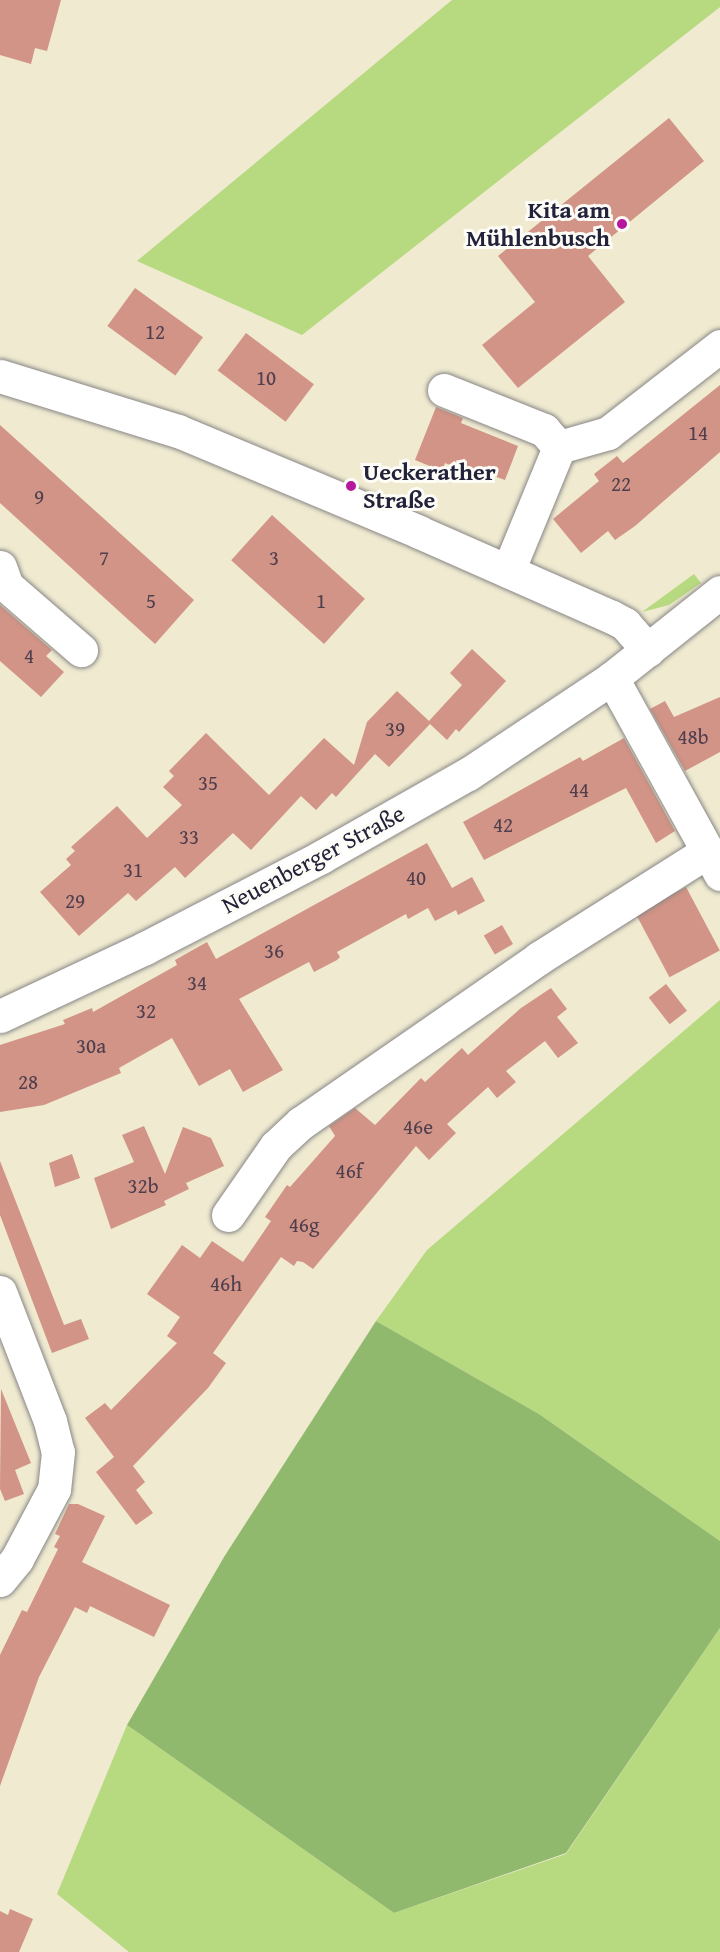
<!DOCTYPE html>
<meta charset="utf-8">
<style>
body{margin:0}
#map{position:relative;width:720px;height:1952px;overflow:hidden;background:#efead0;font-family:"Gentium Book Plus",serif}
div>[style]{position:absolute}
.green>*{inset:0;background:#b7d980}
.forest>*{inset:0;background:#91b96e}
.building>*{inset:0;background:#d29486;transform-origin:0 0}
.roads{filter:drop-shadow(0 0 2px #888686) drop-shadow(0 0 2px #888686)}
.minor>*{height:33px;margin:-16.5px;padding:0 16.5px;transform-origin:16.5px;border-radius:16.5px;background:#fff}
.dots>*{width:16px;height:16px;translate:-50% -50%;box-sizing:border-box;border:3px solid #fdfcf7;border-radius:50%}
span{translate:-50% -50%;white-space:nowrap;text-align:center;line-height:1.15;-webkit-text-stroke:6px #fdfcf7;paint-order:stroke}
.number-label{font-size:21px;color:#4e3e4e}
.number-label span{-webkit-text-stroke-width:0}
.poi-label{font-size:24px;color:#22223b;font-weight:700}
.right{translate:-100% -50%;text-align:right}
.left{translate:0 -50%;text-align:left}
.street-label{font-size:24px;color:#22223b}
</style>
<div id="map">
<div class="green">
<i style="clip-path:polygon(452px 0,720px 0,720px 7px,302px 335px,137px 261px)"></i>
<i style="clip-path:polygon(694px 574px,701px 583px,669px 605px,642px 612px)"></i>
<i style="clip-path:polygon(720px 1000px,720px 1541px,539px 1414px,376px 1321px,427px 1250px)"></i>
<i style="clip-path:polygon(720px 1628px,720px 1952px,129px 1952px,57px 1894px,127px 1725px,394px 1913px,566px 1854px)"></i>
</div>
<div class="forest">
<i style="clip-path:polygon(376px 1321px,539px 1414px,720px 1541px,720px 1628px,566px 1853px,394px 1913px,127px 1725px,224px 1557px)"></i>
</div>
<div class="building">
<i style="clip-path:polygon(0 0,61px 0,47px 51px,35px 48px,31px 64px,0 55px)"></i>
<i style="clip-path:polygon(669px 118px,704px 161px,588px 256px,625px 302px,518px 388px,482px 345px,535px 302px,498px 256px)"></i>
<i style="left:135px;top:288px;width:84px;height:47px;rotate:36deg"></i>
<i style="left:246px;top:333px;width:85px;height:47px;rotate:37deg"></i>
<i style="clip-path:polygon(720px 385px,720px 452px,635px 526px,615px 540px,608px 531px,581px 553px,553px 519px,599px 481px,594px 474px,617px 456px,623px 463px)"></i>
<i style="clip-path:polygon(436px 407px,463px 418px,461px 423px,518px 446px,505px 480px,488px 474px,486px 480px,445px 463px,442px 471px,415px 460px)"></i>
<i style="clip-path:polygon(0 425px,194px 600px,155px 644px,0 503px)"></i>
<i style="left:272px;top:515px;width:125px;height:61px;rotate:42deg"></i>
<i style="clip-path:polygon(0 605px,52px 650px,46px 656px,64px 672px,41px 697px,0 661px)"></i>
<i style="clip-path:polygon(472px 649px,506px 681px,459px 732px,456px 729px,447px 740px,430px 724px,389px 767px,375px 754px,336px 797px,332px 793px,316px 810px,301px 796px,251px 850px,233px 833px,185px 878px,175px 867px,136px 901px,128px 893px,79px 936px,40px 892px,71px 865px,66px 859px,75px 851px,71px 847px,117px 806px,147px 838px,182px 805px,163px 787px,174px 776px,169px 771px,206px 733px,269px 795px,324px 738px,354px 765px,367px 722px,397px 691px,429px 721px,462px 685px,450px 673px)"></i>
<i style="clip-path:polygon(720px 697px,720px 752px,685px 771px,650px 709px,665px 701px,674px 717px)"></i>
<i style="clip-path:polygon(624px 738px,675px 831px,656px 843px,626px 788px,484px 860px,463px 822px,580px 757px,583px 761px)"></i>
<i style="clip-path:polygon(427px 843px,452px 888px,472px 877px,485px 901px,458px 915px,456px 910px,435px 921px,428px 908px,408px 919px,406px 914px,337px 952px,340px 957px,337px 960px,314px 972px,309px 962px,239px 999px,283px 1070px,243px 1092px,230px 1069px,199px 1086px,172px 1038px,119px 1068px,121px 1073px,44px 1105px,0 1112px,0 1045px,65px 1024px,63px 1020px,92px 1008px,93px 1012px,177px 965px,175px 960px,207px 942px,216px 959px)"></i>
<i style="left:686px;top:887px;width:72px;height:57px;rotate:62deg"></i>
<i style="left:502px;top:925px;width:22px;height:21px;rotate:60deg"></i>
<i style="left:666px;top:984px;width:34px;height:22px;rotate:52deg"></i>
<i style="clip-path:polygon(551px 988px,567px 1009px,557px 1017px,578px 1043px,558px 1058px,545px 1041px,506px 1071px,516px 1082px,497px 1098px,488px 1087px,447px 1124px,456px 1133px,429px 1160px,416px 1146px,313px 1269px,303px 1262px,297px 1261px,294px 1266px,281px 1257px,213px 1353px,226px 1363px,208px 1388px,133px 1466px,145px 1482px,136px 1490px,153px 1513px,136px 1525px,96px 1472px,114px 1457px,85px 1418px,105px 1403px,111px 1410px,177px 1343px,167px 1336px,180px 1317px,147px 1294px,182px 1245px,200px 1258px,212px 1241px,243px 1262px,271px 1221px,265px 1217px,287px 1185px,290px 1187px,335px 1136px,329px 1126px,355px 1108px,375px 1125px,421px 1078px,425px 1082px,462px 1048px,468px 1055px,521px 1008px)"></i>
<i style="clip-path:polygon(144px 1126px,165px 1174px,183px 1127px,211px 1138px,224px 1166px,186px 1183px,189px 1189px,164px 1201px,166px 1205px,111px 1229px,94px 1178px,134px 1162px,122px 1135px)"></i>
<i style="clip-path:polygon(72px 1154px,80px 1178px,55px 1187px,49px 1163px)"></i>
<i style="clip-path:polygon(0 1161px,64px 1325px,81px 1319px,89px 1339px,52px 1353px,0 1215px)"></i>
<i style="clip-path:polygon(1px 1389px,31px 1463px,15px 1470px,24px 1494px,5px 1501px,0 1489px)"></i>
<i style="clip-path:polygon(69px 1504px,78px 1504px,105px 1516px,82px 1562px,170px 1605px,154px 1637px,90px 1606px,87px 1613px,75px 1607px,39px 1677px,0 1786px,0 1655px,22px 1610px,27px 1612px,58px 1549px,54px 1547px,60px 1536px,55px 1534px)"></i>
<i style="clip-path:polygon(10px 1909px,33px 1919px,19px 1952px,0 1952px,0 1911px,8px 1915px)"></i>
</div>
<div class="roads">
<div class="minor">
<i style="left:0;top:376px;width:186px;rotate:17.2deg"></i>
<i style="left:178px;top:431px;width:261px;rotate:22.7deg"></i>
<i style="left:419px;top:532px;width:211px;rotate:23.8deg"></i>
<i style="left:612px;top:617px;width:15px;rotate:28deg"></i>
<i style="left:625px;top:624px;width:35px;rotate:49deg"></i>
<i style="left:444px;top:390px;width:108px;rotate:21.8deg"></i>
<i style="left:544px;top:430px;width:23px;rotate:49deg"></i>
<i style="left:559px;top:447px;width:51px;rotate:-15.9deg"></i>
<i style="left:608px;top:433px;width:142px;rotate:-37.8deg"></i>
<i style="left:0;top:567px;width:20px;rotate:70deg"></i>
<i style="left:7px;top:586px;width:98px;rotate:40.9deg"></i>
<i style="left:508px;top:571px;width:134px;rotate:-67.6deg"></i>
<i style="left:612px;top:678px;width:224px;rotate:61.1deg"></i>
<i style="left:0;top:1016px;width:160px;rotate:-25.1deg"></i>
<i style="left:145px;top:948px;width:198px;rotate:-27.3deg"></i>
<i style="left:321px;top:857px;width:169px;rotate:-29.5deg"></i>
<i style="left:468px;top:774px;width:173px;rotate:-33.7deg"></i>
<i style="left:612px;top:678px;width:138px;rotate:-38.5deg"></i>
<i style="left:228px;top:1215px;width:84px;rotate:-55.2deg"></i>
<i style="left:276px;top:1146px;width:34px;rotate:-43deg"></i>
<i style="left:301px;top:1123px;width:290px;rotate:-34.7deg"></i>
<i style="left:539px;top:958px;width:200px;rotate:-32.3deg"></i>
<i style="left:0;top:1292px;width:138px;rotate:68.8deg"></i>
<i style="left:50px;top:1421px;width:32px;rotate:76deg"></i>
<i style="left:58px;top:1452px;width:37px;rotate:96deg"></i>
<i style="left:54px;top:1489px;width:79px;rotate:117.9deg"></i>
<i style="left:17px;top:1559px;width:27px;rotate:129deg"></i>
</div>
</div>
<div class="dots">
<i style="left:622px;top:224px;background:#b5179e"></i>
<i style="left:351px;top:486px;background:#b5179e"></i>
</div>
<div class="number-label">
<span style="left:155px;top:332px">12</span>
<span style="left:266px;top:378px">10</span>
<span style="left:698px;top:433px">14</span>
<span style="left:621px;top:484px">22</span>
<span style="left:39px;top:497px">9</span>
<span style="left:104px;top:558px">7</span>
<span style="left:274px;top:558px">3</span>
<span style="left:151px;top:601px">5</span>
<span style="left:321px;top:601px">1</span>
<span style="left:29px;top:656px">4</span>
<span style="left:395px;top:729px">39</span>
<span style="left:693px;top:737px">48b</span>
<span style="left:208px;top:783px">35</span>
<span style="left:579px;top:790px">44</span>
<span style="left:503px;top:825px">42</span>
<span style="left:189px;top:837px">33</span>
<span style="left:133px;top:870px">31</span>
<span style="left:416px;top:878px">40</span>
<span style="left:75px;top:901px">29</span>
<span style="left:274px;top:951px">36</span>
<span style="left:197px;top:983px">34</span>
<span style="left:146px;top:1011px">32</span>
<span style="left:91px;top:1046px">30a</span>
<span style="left:28px;top:1082px">28</span>
<span style="left:418px;top:1127px">46e</span>
<span style="left:349px;top:1171px">46f</span>
<span style="left:143px;top:1186px">32b</span>
<span style="left:304px;top:1225px">46g</span>
<span style="left:226px;top:1284px">46h</span>
</div>
<div class="poi-label">
<span class="right" style="left:610px;top:224px">Kita am<br>Mühlenbusch</span>
<span class="left" style="left:363px;top:486px">Ueckerather<br>Straße</span>
</div>
<div class="street-label">
<span style="left:313px;top:859px;rotate:-28deg">Neuenberger Straße</span>
</div>
</div>
